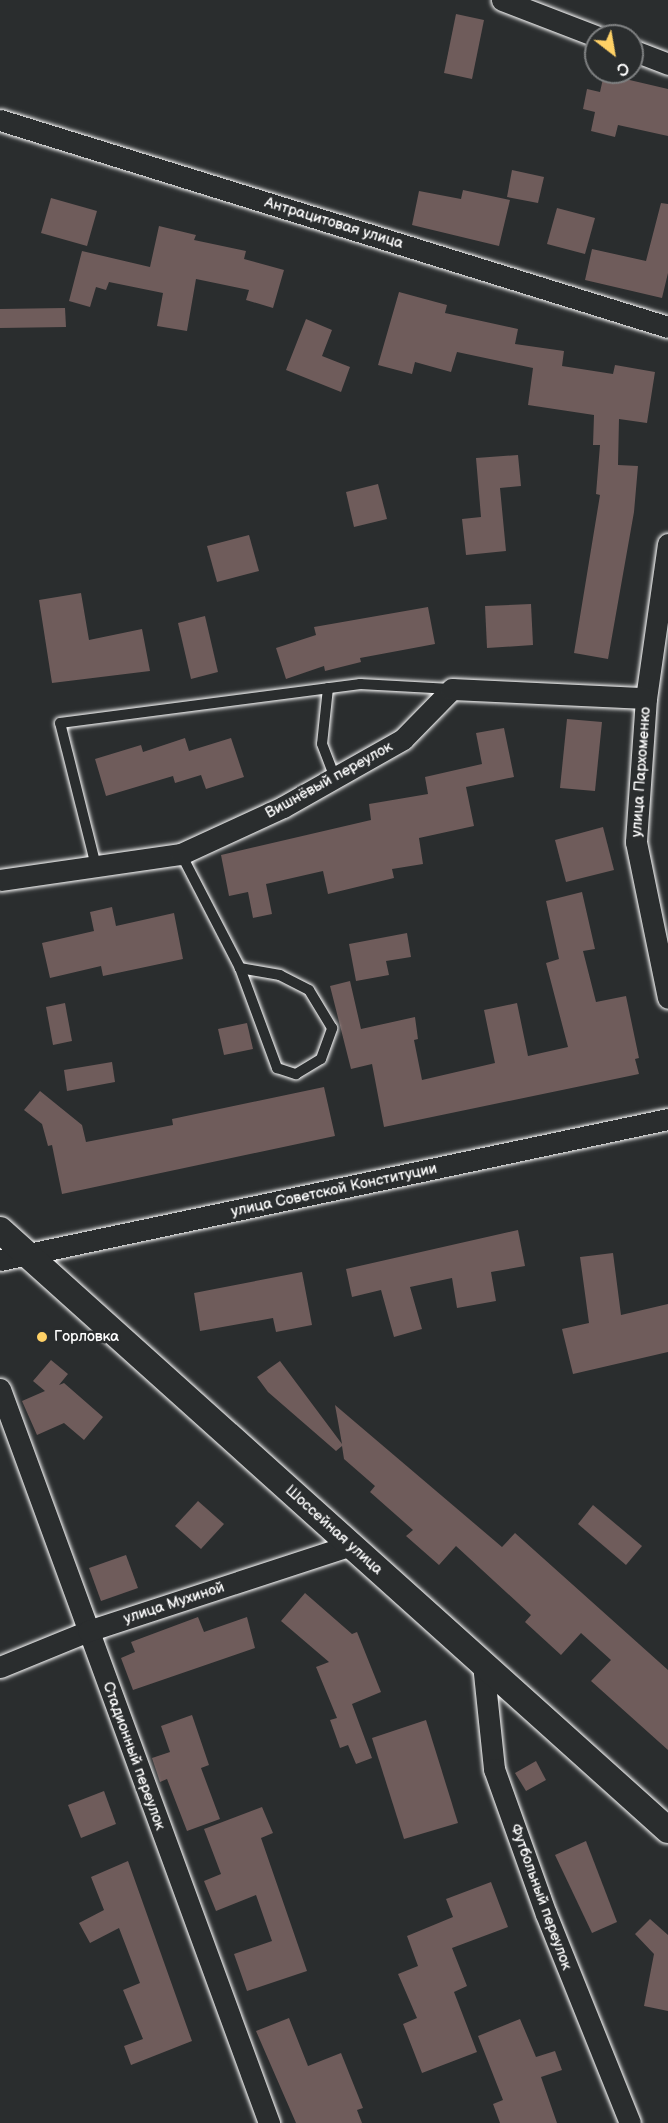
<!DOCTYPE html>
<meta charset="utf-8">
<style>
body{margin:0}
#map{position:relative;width:668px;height:2123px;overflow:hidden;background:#2a2d2e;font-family:"Balsamiq Sans",sans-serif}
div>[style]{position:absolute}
.building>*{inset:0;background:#6f5c5b}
.roads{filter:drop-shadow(0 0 2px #fff) drop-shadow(0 0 2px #fff)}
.service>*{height:10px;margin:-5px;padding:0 5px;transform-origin:5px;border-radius:5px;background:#2a2d2e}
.minor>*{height:21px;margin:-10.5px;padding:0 10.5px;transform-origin:10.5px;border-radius:10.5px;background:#2a2d2e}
.tertiary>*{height:26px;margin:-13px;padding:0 13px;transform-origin:13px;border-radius:13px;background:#2a2d2e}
.dots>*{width:16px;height:16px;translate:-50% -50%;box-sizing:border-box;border:3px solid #2a2d2e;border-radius:50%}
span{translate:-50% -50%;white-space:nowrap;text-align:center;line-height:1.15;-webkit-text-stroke:5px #2a2d2e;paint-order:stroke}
.street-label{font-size:15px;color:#fff}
.poi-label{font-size:15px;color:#fff}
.left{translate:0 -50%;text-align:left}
.north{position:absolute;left:584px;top:24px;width:60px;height:60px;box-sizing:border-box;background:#2a2d2e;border:2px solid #7f8182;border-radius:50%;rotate:149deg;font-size:16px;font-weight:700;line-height:24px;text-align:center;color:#fff}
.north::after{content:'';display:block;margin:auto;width:21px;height:27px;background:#ffd166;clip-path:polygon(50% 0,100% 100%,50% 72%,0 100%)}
</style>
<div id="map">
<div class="building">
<div style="clip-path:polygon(456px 14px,484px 20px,472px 79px,444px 73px)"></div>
<div style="clip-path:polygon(604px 74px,668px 89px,668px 136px,618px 125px,615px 137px,591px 131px,595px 112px,583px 109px,587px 89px,600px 92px)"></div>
<div style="clip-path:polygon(512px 170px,544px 177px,538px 203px,507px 197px)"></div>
<div style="clip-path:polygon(463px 190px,510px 200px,499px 246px,412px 225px,419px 191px,461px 199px)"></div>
<div style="clip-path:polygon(51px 198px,97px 211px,87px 246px,41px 233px)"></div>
<div style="clip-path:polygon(661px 203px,668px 204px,668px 273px,662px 298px,585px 280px,592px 249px,646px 261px)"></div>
<div style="clip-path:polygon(557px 208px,595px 218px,585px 254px,547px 244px)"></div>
<div style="clip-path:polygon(159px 226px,196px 235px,194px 240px,246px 251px,244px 259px,284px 270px,273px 308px,246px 300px,249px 290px,196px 279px,187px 331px,157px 326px,163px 293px,109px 282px,106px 290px,96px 287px,90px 307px,69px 301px,82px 251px,150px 267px)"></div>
<div style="clip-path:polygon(399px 292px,447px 305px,445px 313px,518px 329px,515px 344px,564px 351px,562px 366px,613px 374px,615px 365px,655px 372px,647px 423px,619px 419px,618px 465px,638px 466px,634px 512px,608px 659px,574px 653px,600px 495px,596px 494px,600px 445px,593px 445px,594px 415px,528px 405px,533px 368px,457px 352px,451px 372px,415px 362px,412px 374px,378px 365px)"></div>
<div style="clip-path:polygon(65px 308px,66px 327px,0 328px,0 309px)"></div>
<div style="clip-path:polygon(306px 319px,332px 330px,322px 356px,350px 367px,341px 392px,286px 370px)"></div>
<div style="clip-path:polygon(518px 455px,521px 486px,500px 488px,506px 551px,466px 555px,462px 519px,481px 517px,476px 458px)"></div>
<div style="clip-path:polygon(378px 484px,387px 519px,354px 527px,346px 492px)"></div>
<div style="clip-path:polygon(249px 535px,259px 571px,217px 582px,207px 546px)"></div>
<div style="clip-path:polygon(81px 593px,89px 640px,142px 629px,150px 671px,52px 683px,39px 600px)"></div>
<div style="clip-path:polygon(531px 604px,533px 645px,487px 648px,485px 606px)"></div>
<div style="clip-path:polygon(428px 607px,435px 644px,360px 658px,361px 662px,325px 671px,324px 666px,286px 679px,276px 648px,316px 635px,314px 627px)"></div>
<div style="clip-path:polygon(205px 616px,218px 672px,191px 679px,178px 623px)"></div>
<div style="clip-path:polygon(567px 719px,602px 722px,595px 791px,560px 788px)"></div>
<div style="clip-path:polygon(504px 728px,514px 777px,466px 787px,474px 826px,419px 838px,423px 864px,392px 869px,394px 878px,328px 894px,323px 871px,266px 884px,272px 914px,253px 918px,248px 892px,229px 896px,221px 855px,371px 820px,369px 804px,428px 794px,425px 777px,482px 764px,476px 733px)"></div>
<div style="clip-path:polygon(185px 738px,189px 751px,231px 738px,244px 777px,206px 789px,201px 775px,175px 783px,173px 776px,106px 796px,95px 759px,141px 745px,143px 752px)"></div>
<div style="clip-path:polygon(603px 827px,614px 870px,566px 882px,555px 840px)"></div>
<div style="clip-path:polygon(582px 892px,595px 949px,583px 951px,596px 1002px,626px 996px,639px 1058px,635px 1059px,639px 1074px,384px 1127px,372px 1064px,351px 1069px,330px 986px,350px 981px,361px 1029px,415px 1017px,418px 1039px,414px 1040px,422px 1080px,495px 1063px,484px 1010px,517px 1003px,528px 1056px,568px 1047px,546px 963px,559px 959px,546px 901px)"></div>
<div style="clip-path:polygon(112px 907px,116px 926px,174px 913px,183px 959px,103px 976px,101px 966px,50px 978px,42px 943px,94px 931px,90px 912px)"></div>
<div style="clip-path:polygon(407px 933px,411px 957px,386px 961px,389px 975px,356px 981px,349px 944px)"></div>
<div style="clip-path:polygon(65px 1003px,72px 1041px,53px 1045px,46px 1007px)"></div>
<div style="clip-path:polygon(247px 1023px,253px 1049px,224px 1055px,218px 1029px)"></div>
<div style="clip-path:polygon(112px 1062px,115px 1082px,67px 1091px,64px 1070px)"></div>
<div style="clip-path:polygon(324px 1087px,335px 1136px,62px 1194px,52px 1145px,48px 1146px,42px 1124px,24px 1110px,40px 1091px,82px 1125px,86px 1142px,173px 1125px,172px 1119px)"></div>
<div style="clip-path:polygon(518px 1230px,525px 1266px,491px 1272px,496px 1301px,457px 1308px,452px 1278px,410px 1287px,422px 1329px,394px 1337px,381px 1290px,352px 1297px,346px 1269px)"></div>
<div style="clip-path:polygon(613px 1253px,621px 1315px,668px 1304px,668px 1352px,573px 1374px,562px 1329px,589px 1323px,580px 1257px)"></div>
<div style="clip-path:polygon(302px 1272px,312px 1325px,276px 1332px,273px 1318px,200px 1331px,194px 1293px)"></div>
<div style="clip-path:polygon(51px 1360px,68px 1374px,59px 1385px,64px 1383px,103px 1417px,84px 1440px,64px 1423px,37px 1435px,22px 1401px,45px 1391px,33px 1381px)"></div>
<div style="clip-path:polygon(280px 1361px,342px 1444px,335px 1405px,502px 1547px,515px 1533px,668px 1670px,668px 1750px,591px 1681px,611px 1660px,581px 1633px,561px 1655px,525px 1622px,531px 1615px,456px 1546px,439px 1565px,406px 1536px,413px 1530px,370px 1492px,375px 1486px,344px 1459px,342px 1446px,336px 1451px,268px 1392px,257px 1377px)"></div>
<div style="clip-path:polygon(198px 1501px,224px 1524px,201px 1549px,175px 1526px)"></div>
<div style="clip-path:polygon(593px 1505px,642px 1546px,626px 1565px,578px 1524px)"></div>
<div style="clip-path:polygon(126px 1555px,138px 1588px,101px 1601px,89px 1568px)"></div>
<div style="clip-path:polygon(305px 1593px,352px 1634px,357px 1632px,381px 1692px,352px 1704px,372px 1758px,356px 1764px,348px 1745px,340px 1748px,330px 1720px,337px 1718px,316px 1667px,329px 1662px,281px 1621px)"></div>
<div style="clip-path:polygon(198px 1617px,204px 1632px,247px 1617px,255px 1648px,133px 1690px,121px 1658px,135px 1652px,131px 1642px)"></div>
<div style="clip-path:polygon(192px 1715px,209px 1765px,201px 1768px,220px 1819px,187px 1831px,167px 1779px,160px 1782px,152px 1758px,170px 1752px,161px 1726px)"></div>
<div style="clip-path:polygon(426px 1720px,458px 1823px,404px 1839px,372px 1738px)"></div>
<div style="clip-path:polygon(536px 1761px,546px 1780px,526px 1791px,515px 1773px)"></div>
<div style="clip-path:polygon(104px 1791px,116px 1824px,81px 1838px,68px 1805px)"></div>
<div style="clip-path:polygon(262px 1807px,273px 1833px,261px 1838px,307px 1971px,247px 1991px,234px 1954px,272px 1941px,256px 1895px,216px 1911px,204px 1881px,221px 1874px,204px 1829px)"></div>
<div style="clip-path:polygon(586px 1841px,617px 1922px,592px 1933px,555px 1855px)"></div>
<div style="clip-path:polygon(128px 1861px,192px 2041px,131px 2065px,124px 2046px,143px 2039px,123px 1990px,140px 1983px,119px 1928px,90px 1943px,79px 1923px,104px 1910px,91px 1877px)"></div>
<div style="clip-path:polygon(491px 1882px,508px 1927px,452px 1948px,467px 1986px,454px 1992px,477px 2052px,422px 2073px,403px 2024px,417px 2018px,398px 1974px,418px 1966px,407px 1936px,453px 1917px,446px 1899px)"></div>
<div style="clip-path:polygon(650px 1919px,668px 1935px,668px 2011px,644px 2006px,654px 1954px,635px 1934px)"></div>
<div style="clip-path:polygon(289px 2018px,308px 2066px,341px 2053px,363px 2108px,357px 2110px,362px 2123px,296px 2123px,256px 2031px)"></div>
<div style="clip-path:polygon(520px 2019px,536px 2057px,555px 2051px,562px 2070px,541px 2077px,557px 2123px,500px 2123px,493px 2104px,503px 2100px,478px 2036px)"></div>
</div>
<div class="roads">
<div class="service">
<div style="left:328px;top:688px;width:56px;rotate:96.1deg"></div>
<div style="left:322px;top:744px;width:36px;rotate:69deg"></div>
<div style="left:181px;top:854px;width:128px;rotate:62.6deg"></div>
<div style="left:240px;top:968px;width:107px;rotate:69.7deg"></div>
<div style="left:277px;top:1068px;width:20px;rotate:18deg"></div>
<div style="left:296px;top:1074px;width:29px;rotate:-31deg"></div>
<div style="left:321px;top:1059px;width:33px;rotate:-70deg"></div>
<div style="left:332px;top:1028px;width:44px;rotate:-121.2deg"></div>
<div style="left:309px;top:990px;width:33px;rotate:-153deg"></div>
<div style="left:280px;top:975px;width:41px;rotate:-170.1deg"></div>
<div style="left:96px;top:866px;width:147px;rotate:-104.1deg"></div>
<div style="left:60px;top:723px;width:303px;rotate:-7.4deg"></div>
<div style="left:360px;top:684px;width:91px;rotate:3.1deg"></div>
</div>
<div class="minor">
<div style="left:502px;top:0;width:101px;rotate:21deg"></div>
<div style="left:632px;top:50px;width:39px;rotate:21deg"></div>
<div style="left:0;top:120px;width:699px;rotate:17.22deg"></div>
<div style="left:668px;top:544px;width:156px;rotate:98.1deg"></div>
<div style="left:646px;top:698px;width:144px;rotate:94deg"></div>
<div style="left:636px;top:842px;width:159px;rotate:78.4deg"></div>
<div style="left:0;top:880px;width:183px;rotate:-8.2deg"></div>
<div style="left:181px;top:854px;width:112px;rotate:-24.7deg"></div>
<div style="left:283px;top:807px;width:138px;rotate:-29.5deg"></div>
<div style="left:403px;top:739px;width:70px;rotate:-45.6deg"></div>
<div style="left:452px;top:689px;width:194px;rotate:2.7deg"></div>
<div style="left:0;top:1260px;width:683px;rotate:-11.92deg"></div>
<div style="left:0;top:1389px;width:782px;rotate:69.87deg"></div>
<div style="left:483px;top:1664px;width:106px;rotate:84deg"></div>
<div style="left:494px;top:1769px;width:154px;rotate:70.3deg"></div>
<div style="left:546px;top:1914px;width:225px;rotate:68.1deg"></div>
<div style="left:0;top:1667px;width:95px;rotate:-22.2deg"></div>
<div style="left:88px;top:1631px;width:277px;rotate:-18.1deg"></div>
</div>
<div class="tertiary">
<div style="left:0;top:1230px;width:898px;rotate:41.93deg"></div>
</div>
</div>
<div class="dots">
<div style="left:42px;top:1337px;background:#ffd166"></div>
</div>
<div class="street-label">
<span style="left:334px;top:223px;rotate:17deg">Антрацитовая улица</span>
<span style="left:641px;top:772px;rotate:-86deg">улица Пархоменко</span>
<span style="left:329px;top:780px;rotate:-29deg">Вишнёвый переулок</span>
<span style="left:334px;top:1190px;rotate:-12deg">улица Советской Конституции</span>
<span style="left:334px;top:1530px;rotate:42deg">Шоссейная улица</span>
<span style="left:174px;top:1603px;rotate:-18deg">улица Мухиной</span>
<span style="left:134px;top:1756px;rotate:70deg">Стадионный переулок</span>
<span style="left:541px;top:1897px;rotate:70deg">Футбольный переулок</span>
</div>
<div class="poi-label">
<span class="left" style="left:54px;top:1337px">Горловка</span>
</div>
<div class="north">С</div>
</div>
